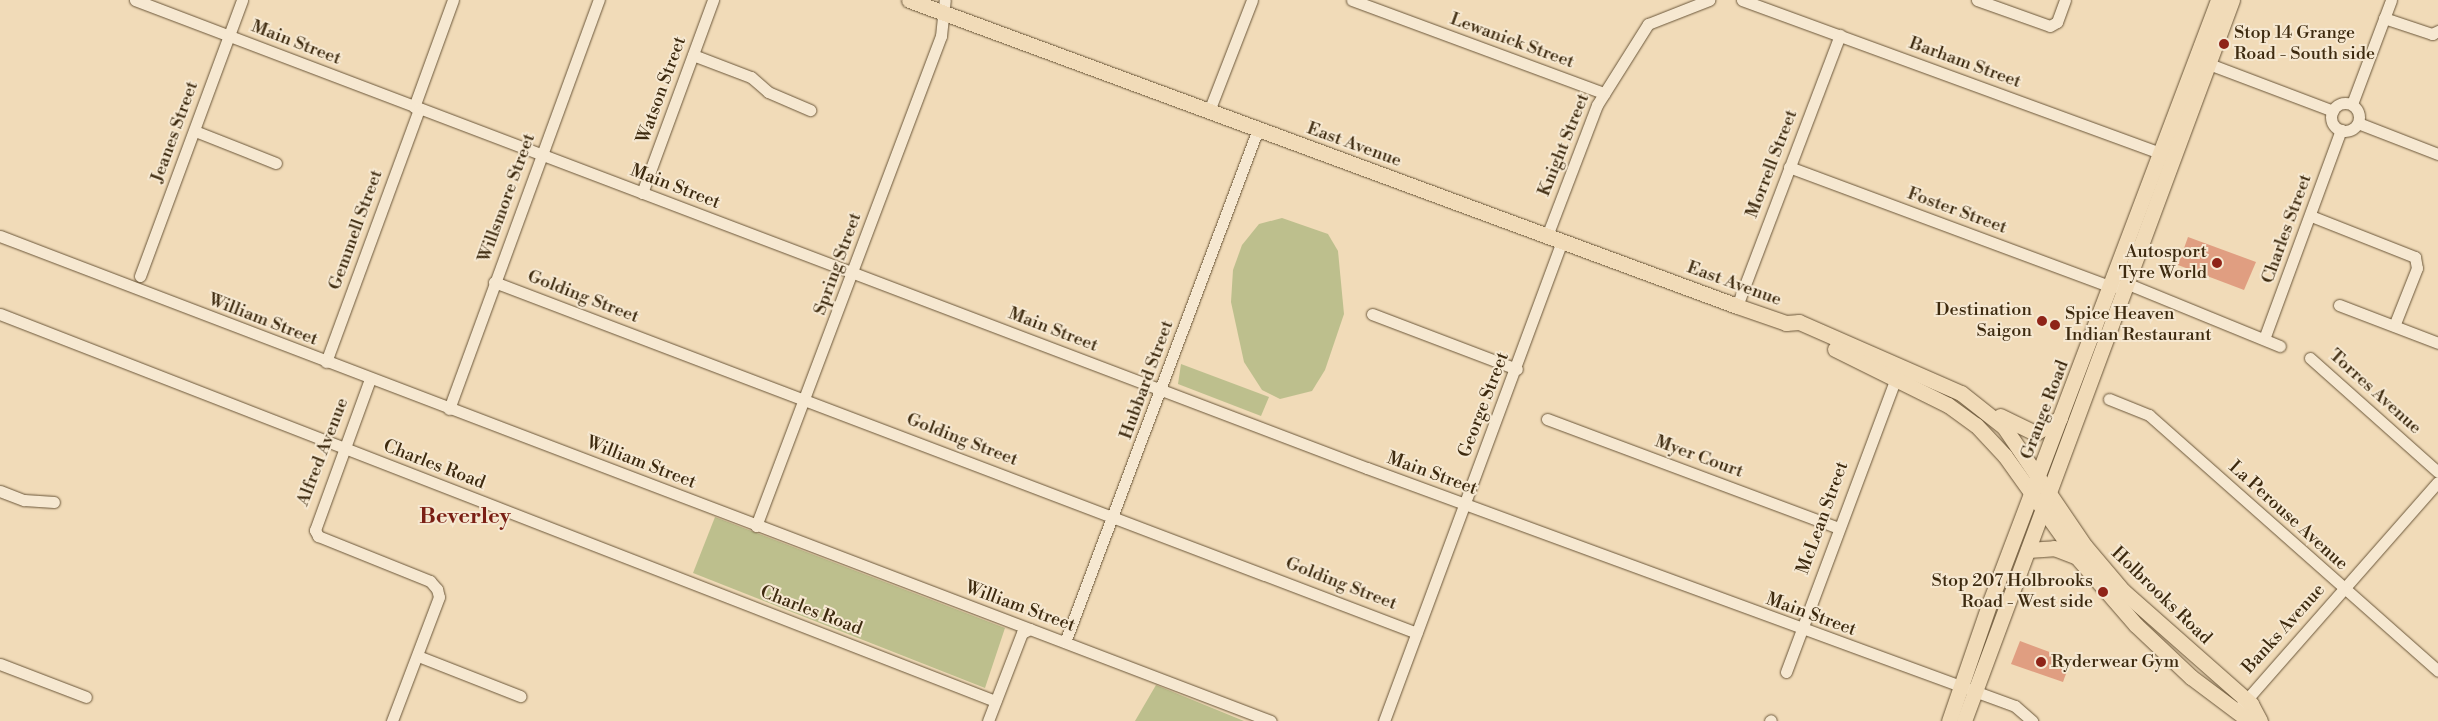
<!DOCTYPE html>
<style>
body{margin:0}
#map{position:relative;width:2438px;height:721px;overflow:hidden;background:#f1dbb8;font-family:"Libre Bodoni",serif}
div>[style]{position:absolute}
.green>*{inset:0;background:#bdbf8d}
.building>*{inset:0;background:#e09e81}
.roads{filter:drop-shadow(0 0 1px #6a5639) drop-shadow(0 0 1px #6a5639)}
.minor>*{height:11px;margin:-5.5px;padding:0 5.5px;transform-origin:5.5px;border-radius:5.5px;background:#f6e8d1}
.minor>.ring{margin:-5.5px;padding:0;box-sizing:content-box;background:none;border:11px solid #f6e8d1;border-radius:50%}
.major>*{height:15px;margin:-7.5px;padding:0 7.5px;transform-origin:7.5px;border-radius:7.5px;background:#f1dbb8}
.dots>*{width:14px;height:14px;translate:-50% -50%;box-sizing:border-box;border:2px solid #f6e8d1;border-radius:50%}
span{translate:-50% -50%;white-space:nowrap;text-align:center;line-height:1.15;-webkit-text-stroke:4px #f6e8d1;paint-order:stroke}
.poi-label{font-size:18px;color:#3d2a0f}
.left{translate:0 -50%;text-align:left}
.right{translate:-100% -50%;text-align:right}
.street-label{font-size:18px;color:#3d2a0f}
.district-label{font-size:22px;color:#7a1f14;font-weight:700}
</style>
<div id="map">
<div class="green">
<div style="clip-path:polygon(1282px 218px,1328px 234px,1338px 251px,1344px 314px,1325px 370px,1312px 391px,1280px 399px,1262px 390px,1244px 362px,1231px 302px,1233px 270px,1242px 245px,1259px 224px)"></div>
<div style="clip-path:polygon(1181px 364px,1269px 397px,1261px 416px,1178px 384px)"></div>
<div style="clip-path:polygon(715px 517px,1005px 628px,985px 688px,693px 573px)"></div>
<div style="clip-path:polygon(1156px 685px,1244px 721px,1135px 721px)"></div>
</div>
<div class="building">
<div style="clip-path:polygon(2188px 237px,2256px 262px,2244px 290px,2178px 265px)"></div>
<div style="clip-path:polygon(2020px 641px,2071px 660px,2063px 682px,2011px 664px)"></div>
</div>
<div class="roads">
<div class="minor">
<div style="left:135px;top:0;width:1318px;rotate:20.8deg"></div>
<div style="left:1367px;top:468px;width:690px;rotate:20.17deg"></div>
<div style="left:2015px;top:706px;width:23px;rotate:41deg"></div>
<div style="left:1352px;top:0;width:269px;rotate:20.3deg"></div>
<div style="left:1742px;top:0;width:451px;rotate:20.1deg"></div>
<div style="left:1977px;top:0;width:77px;rotate:19.6deg"></div>
<div style="left:2050px;top:26px;width:8px;rotate:-30deg"></div>
<div style="left:2057px;top:22px;width:23px;rotate:-70deg"></div>
<div style="left:2384px;top:18px;width:51px;rotate:18.4deg"></div>
<div style="left:2432px;top:34px;width:7px;rotate:-27deg"></div>
<div style="left:693px;top:55px;width:62px;rotate:20.8deg"></div>
<div style="left:751px;top:77px;width:23px;rotate:41deg"></div>
<div style="left:768px;top:92px;width:46px;rotate:23.2deg"></div>
<div style="left:2201px;top:61px;width:141px;rotate:20.7deg"></div>
<div class="ring" style="left:2331px;top:103px;width:17px;height:17px"></div>
<div style="left:2352px;top:104px;width:111px;rotate:-69.4deg"></div>
<div style="left:414px;top:107px;width:114px;rotate:-70deg"></div>
<div style="left:1209px;top:111px;width:119px;rotate:-68.8deg"></div>
<div style="left:2358px;top:123px;width:86px;rotate:21.2deg"></div>
<div style="left:195px;top:131px;width:87px;rotate:21.6deg"></div>
<div style="left:1789px;top:167px;width:345px;rotate:20.4deg"></div>
<div style="left:2112px;top:287px;width:16px;rotate:-11deg"></div>
<div style="left:2128px;top:284px;width:164px;rotate:22.2deg"></div>
<div style="left:642px;top:193px;width:206px;rotate:-69.8deg"></div>
<div style="left:2311px;top:216px;width:112px;rotate:21.5deg"></div>
<div style="left:2415px;top:257px;width:11px;rotate:80deg"></div>
<div style="left:2417px;top:268px;width:62px;rotate:111.6deg"></div>
<div style="left:0;top:236px;width:1360px;rotate:20.89deg"></div>
<div style="left:1547px;top:236px;width:140px;rotate:-69.1deg"></div>
<div style="left:1597px;top:105px;width:96px;rotate:-57.8deg"></div>
<div style="left:1648px;top:24px;width:66px;rotate:-21.5deg"></div>
<div style="left:140px;top:276px;width:294px;rotate:-69.7deg"></div>
<div style="left:494px;top:282px;width:987px;rotate:20.82deg"></div>
<div style="left:2339px;top:305px;width:106px;rotate:21deg"></div>
<div style="left:1737px;top:306px;width:290px;rotate:-69.2deg"></div>
<div style="left:0;top:314px;width:1068px;rotate:21.25deg"></div>
<div style="left:1372px;top:314px;width:155px;rotate:20.8deg"></div>
<div style="left:2264px;top:339px;width:223px;rotate:-69.8deg"></div>
<div style="left:2310px;top:358px;width:171px;rotate:41.7deg"></div>
<div style="left:326px;top:362px;width:270px;rotate:-69.8deg"></div>
<div style="left:370px;top:379px;width:161px;rotate:110deg"></div>
<div style="left:315px;top:530px;width:7px;rotate:63deg"></div>
<div style="left:318px;top:536px;width:121px;rotate:21.9deg"></div>
<div style="left:430px;top:581px;width:11px;rotate:49deg"></div>
<div style="left:437px;top:589px;width:8px;rotate:76deg"></div>
<div style="left:439px;top:597px;width:133px;rotate:110.8deg"></div>
<div style="left:2109px;top:399px;width:43px;rotate:21.8deg"></div>
<div style="left:2149px;top:415px;width:386px;rotate:41.5deg"></div>
<div style="left:449px;top:409px;width:436px;rotate:-69.9deg"></div>
<div style="left:1547px;top:419px;width:311px;rotate:20.5deg"></div>
<div style="left:0;top:491px;width:26px;rotate:21deg"></div>
<div style="left:24px;top:500px;width:30px;rotate:4deg"></div>
<div style="left:756px;top:526px;width:524px;rotate:-69.32deg"></div>
<div style="left:941px;top:36px;width:36px;rotate:-84deg"></div>
<div style="left:1065px;top:642px;width:548px;rotate:-69.38deg"></div>
<div style="left:418px;top:656px;width:110px;rotate:21.4deg"></div>
<div style="left:0;top:664px;width:92px;rotate:21deg"></div>
<div style="left:1786px;top:672px;width:314px;rotate:-69.5deg"></div>
<div style="left:2241px;top:706px;width:298px;rotate:-48.7deg"></div>
<div style="left:988px;top:721px;width:94px;rotate:-68.9deg"></div>
<div style="left:1022px;top:633px;width:9px;rotate:-27deg"></div>
<div style="left:1384px;top:721px;width:512px;rotate:-69.65deg"></div>
<div style="left:1770px;top:721px;width:1px;rotate:-45deg"></div>
</div>
<div class="major">
<div style="left:909px;top:0;width:883px;rotate:20.28deg"></div>
<div style="left:1737px;top:306px;width:52px;rotate:19.1deg"></div>
<div style="left:1786px;top:323px;width:13px;rotate:-4deg"></div>
<div style="left:1799px;top:322px;width:177px;rotate:23.7deg"></div>
<div style="left:1961px;top:393px;width:55px;rotate:38.3deg"></div>
<div style="left:2004px;top:427px;width:144px;rotate:55.8deg"></div>
<div style="left:2085px;top:546px;width:59px;rotate:49.8deg"></div>
<div style="left:2123px;top:591px;width:171px;rotate:41.4deg"></div>
<div style="left:2251px;top:704px;width:19px;rotate:62deg"></div>
<div style="left:1835px;top:349px;width:126px;rotate:26.4deg"></div>
<div style="left:1948px;top:405px;width:34px;rotate:36deg"></div>
<div style="left:1976px;top:425px;width:42px;rotate:46.9deg"></div>
<div style="left:2005px;top:456px;width:124px;rotate:54.5deg"></div>
<div style="left:2077px;top:557px;width:90px;rotate:49.1deg"></div>
<div style="left:2136px;top:625px;width:76px;rotate:43.4deg"></div>
<div style="left:2191px;top:677px;width:65px;rotate:36.9deg"></div>
<div style="left:2243px;top:716px;width:15px;rotate:11deg"></div>
<div style="left:2000px;top:416px;width:39px;rotate:26deg"></div>
<div style="left:2035px;top:433px;width:29px;rotate:-31deg"></div>
<div style="left:2028px;top:550px;width:26px;rotate:-4deg"></div>
<div style="left:2054px;top:548px;width:25px;rotate:21deg"></div>
<div style="left:1949px;top:721px;width:126px;rotate:-71deg"></div>
<div style="left:1990px;top:602px;width:644px;rotate:-69.26deg"></div>
<div style="left:1964px;top:721px;width:769px;rotate:-69.61deg"></div>
</div>
</div>
<div class="dots">
<div style="left:2224px;top:44px;background:#8f2418"></div>
<div style="left:2217px;top:263px;background:#8f2418"></div>
<div style="left:2042px;top:321px;background:#8f2418"></div>
<div style="left:2055px;top:325px;background:#8f2418"></div>
<div style="left:2103px;top:592px;background:#8f2418"></div>
<div style="left:2041px;top:662px;background:#8f2418"></div>
</div>
<div class="poi-label">
<span class="left" style="left:2234px;top:44px">Stop 14 Grange<br>Road - South side</span>
<span class="right" style="left:2207px;top:263px">Autosport<br>Tyre World</span>
<span class="right" style="left:2032px;top:321px">Destination<br>Saigon</span>
<span class="left" style="left:2065px;top:325px">Spice Heaven<br>Indian Restaurant</span>
<span class="right" style="left:2093px;top:592px">Stop 207 Holbrooks<br>Road - West side</span>
<span class="left" style="left:2051px;top:662px">Ryderwear Gym</span>
</div>
<div class="street-label">
<span style="left:1512px;top:41px;rotate:20deg">Lewanick Street</span>
<span style="left:296px;top:43px;rotate:21deg">Main Street</span>
<span style="left:1965px;top:63px;rotate:20deg">Barham Street</span>
<span style="left:662px;top:90px;rotate:-70deg">Watson Street</span>
<span style="left:175px;top:132px;rotate:-70deg">Jeanes Street</span>
<span style="left:1354px;top:145px;rotate:20deg">East Avenue</span>
<span style="left:1564px;top:145px;rotate:-68deg">Knight Street</span>
<span style="left:1772px;top:164px;rotate:-69deg">Morrell Street</span>
<span style="left:675px;top:187px;rotate:21deg">Main Street</span>
<span style="left:507px;top:198px;rotate:-70deg">Willsmore Street</span>
<span style="left:1957px;top:211px;rotate:20deg">Foster Street</span>
<span style="left:2287px;top:229px;rotate:-70deg">Charles Street</span>
<span style="left:356px;top:230px;rotate:-70deg">Gemmell Street</span>
<span style="left:838px;top:264px;rotate:-70deg">Spring Street</span>
<span style="left:1734px;top:284px;rotate:20deg">East Avenue</span>
<span style="left:583px;top:297px;rotate:21deg">Golding Street</span>
<span style="left:263px;top:320px;rotate:21deg">William Street</span>
<span style="left:1053px;top:330px;rotate:21deg">Main Street</span>
<span style="left:1147px;top:380px;rotate:-70deg">Hubbard Street</span>
<span style="left:2375px;top:392px;rotate:42deg">Torres Avenue</span>
<span style="left:1484px;top:405px;rotate:-69deg">George Street</span>
<span style="left:2045px;top:410px;rotate:-69deg">Grange Road</span>
<span style="left:962px;top:440px;rotate:21deg">Golding Street</span>
<span style="left:323px;top:452px;rotate:-69deg">Alfred Avenue</span>
<span style="left:1699px;top:457px;rotate:20deg">Myer Court</span>
<span style="left:641px;top:463px;rotate:21deg">William Street</span>
<span style="left:434px;top:465px;rotate:21deg">Charles Road</span>
<span style="left:1432px;top:474px;rotate:20deg">Main Street</span>
<span style="left:2288px;top:516px;rotate:42deg">La Perouse Avenue</span>
<span style="left:1823px;top:518px;rotate:-70deg">McLean Street</span>
<span style="left:1341px;top:584px;rotate:21deg">Golding Street</span>
<span style="left:2161px;top:596px;rotate:44deg">Holbrooks Road</span>
<span style="left:1020px;top:607px;rotate:20deg">William Street</span>
<span style="left:811px;top:611px;rotate:21deg">Charles Road</span>
<span style="left:1811px;top:615px;rotate:20deg">Main Street</span>
<span style="left:2284px;top:629px;rotate:-48deg">Banks Avenue</span>
</div>
<div class="district-label">
<span style="left:465px;top:517px">Beverley</span>
</div>
</div>
